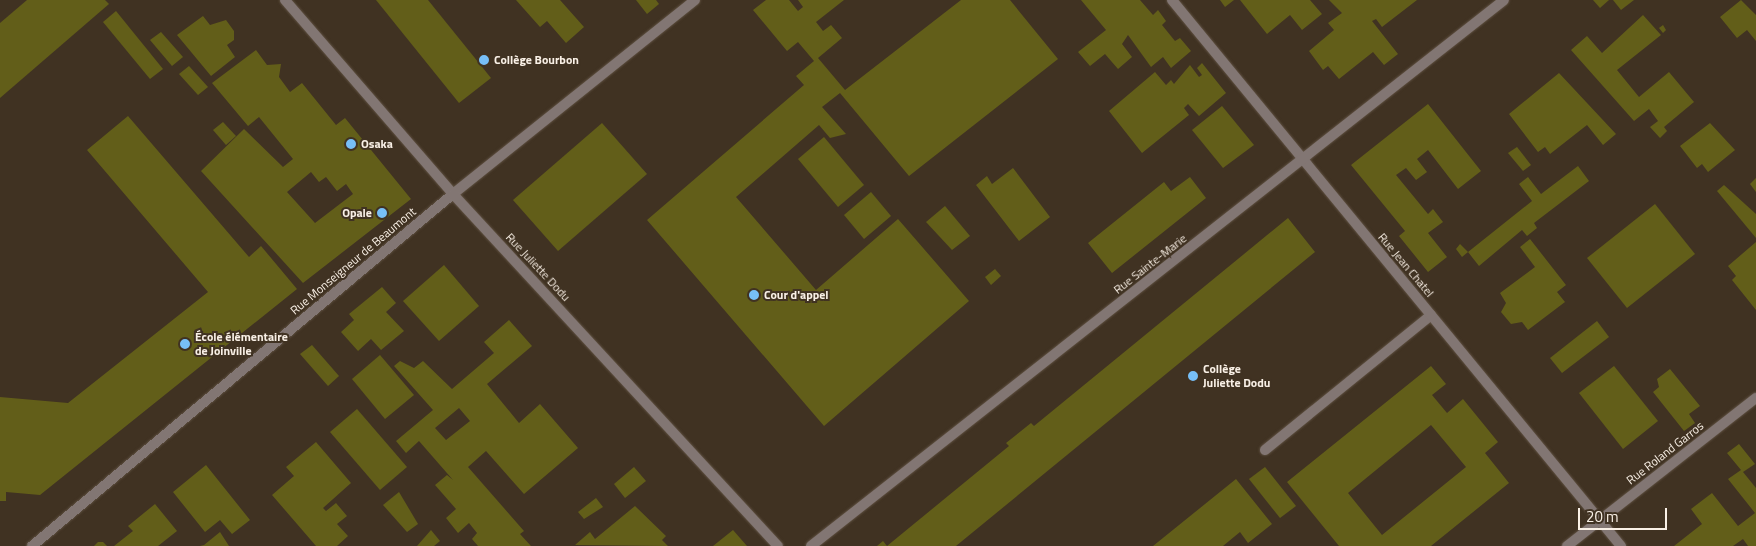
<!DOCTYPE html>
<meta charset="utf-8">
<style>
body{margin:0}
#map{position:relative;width:1756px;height:546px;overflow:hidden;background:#403222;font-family:"Titillium Web",sans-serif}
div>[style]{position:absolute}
.building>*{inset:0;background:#625e19}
.roads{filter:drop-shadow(0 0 1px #5e5041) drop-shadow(0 0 1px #5e5041)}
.service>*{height:10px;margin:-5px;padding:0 5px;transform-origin:5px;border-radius:5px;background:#827673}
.minor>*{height:10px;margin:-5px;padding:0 5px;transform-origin:5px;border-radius:5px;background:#827673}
.tertiary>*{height:10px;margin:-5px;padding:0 5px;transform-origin:5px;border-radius:5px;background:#827673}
.dots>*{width:14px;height:14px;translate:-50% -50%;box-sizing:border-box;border:2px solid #403222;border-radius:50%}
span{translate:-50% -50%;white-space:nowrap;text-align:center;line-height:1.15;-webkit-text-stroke:4px #403222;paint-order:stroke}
.poi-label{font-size:12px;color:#f9f0e6;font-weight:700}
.left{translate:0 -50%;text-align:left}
.right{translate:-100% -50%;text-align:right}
.street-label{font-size:12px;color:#f9f0e6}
.scale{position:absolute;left:1578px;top:508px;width:89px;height:22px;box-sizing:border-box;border:2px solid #f9f0e6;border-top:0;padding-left:6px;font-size:15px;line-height:18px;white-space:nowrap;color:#f9f0e6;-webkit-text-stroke:4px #403222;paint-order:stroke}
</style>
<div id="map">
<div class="building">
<div style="clip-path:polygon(27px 0,105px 0,109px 4px,0 98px,0 23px)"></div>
<div style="clip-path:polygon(376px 0,428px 0,491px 78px,459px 103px)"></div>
<div style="clip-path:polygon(516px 0,560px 0,584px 27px,566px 43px,547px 21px,540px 27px)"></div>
<div style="clip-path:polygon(636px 0,656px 0,659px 4px,647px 14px)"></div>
<div style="clip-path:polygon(766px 0,789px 0,798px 11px,803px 7px,798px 0,844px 0,816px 22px,823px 31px,831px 25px,842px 38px,818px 58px,845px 90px,961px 0,1010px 0,1058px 59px,909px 176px,840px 93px,822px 107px,846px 134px,830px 138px,819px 125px,736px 197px,816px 290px,898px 219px,969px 301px,824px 426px,647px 220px,804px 85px,796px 76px,814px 61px,798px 42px,787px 51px,753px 10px)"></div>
<div style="clip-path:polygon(1081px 0,1140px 0,1153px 15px,1158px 10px,1166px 21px,1162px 25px,1175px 41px,1180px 38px,1191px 51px,1171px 68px,1163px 57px,1151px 67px,1128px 35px,1122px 44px,1132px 57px,1118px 69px,1105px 54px,1090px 66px,1078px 52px,1106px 30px)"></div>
<div style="clip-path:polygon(1220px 0,1234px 0,1225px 7px)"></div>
<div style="clip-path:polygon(1240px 0,1310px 0,1322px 14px,1302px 30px,1290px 15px,1267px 34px)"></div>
<div style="clip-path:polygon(1329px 0,1417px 0,1382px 27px,1376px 19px,1372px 21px,1398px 54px,1384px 65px,1373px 52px,1339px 79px,1328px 66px,1323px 70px,1309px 51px,1334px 30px,1328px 23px,1342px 13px)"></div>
<div style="clip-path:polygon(1593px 0,1609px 0,1600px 8px)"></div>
<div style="clip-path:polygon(1613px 0,1634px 0,1621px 10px)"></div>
<div style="clip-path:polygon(1741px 0,1756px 15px,1756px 41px,1747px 30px,1737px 38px,1720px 17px)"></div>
<div style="clip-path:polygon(116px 11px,163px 69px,150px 79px,103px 22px)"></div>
<div style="clip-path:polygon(1643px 15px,1661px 35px,1617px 70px,1639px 97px,1669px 72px,1694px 102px,1664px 127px,1667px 131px,1660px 138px,1650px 127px,1658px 121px,1649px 109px,1634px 121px,1571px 50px,1587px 36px,1602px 53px)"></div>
<div style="clip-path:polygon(203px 16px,210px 25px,226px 20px,234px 31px,234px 40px,227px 45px,235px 57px,211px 76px,177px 35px)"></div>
<div style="clip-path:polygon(1663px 25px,1666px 30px,1663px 33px,1659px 28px)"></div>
<div style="clip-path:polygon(161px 32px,183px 57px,172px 66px,150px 40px)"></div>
<div style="clip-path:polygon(evenodd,256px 50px,267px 65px,281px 64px,279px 77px,290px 92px,302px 83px,336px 125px,345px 118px,411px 199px,303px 283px,201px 171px,244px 129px,283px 167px,293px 159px,259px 117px,248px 126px,212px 83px,256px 50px,311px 172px,319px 182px,326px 177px,337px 191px,346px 184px,353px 194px,315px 223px,287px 192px,311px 172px)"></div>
<div style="clip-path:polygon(1202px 63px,1226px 93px,1199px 116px,1188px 104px,1184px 108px,1189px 115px,1142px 153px,1109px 111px,1155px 72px,1166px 85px,1171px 80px,1174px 84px,1190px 65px,1199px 77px,1202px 75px,1197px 68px)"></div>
<div style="clip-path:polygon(189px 66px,208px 87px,198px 95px,179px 74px)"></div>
<div style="clip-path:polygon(1559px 73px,1616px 134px,1603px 145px,1587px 125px,1550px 154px,1545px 147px,1538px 152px,1509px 114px)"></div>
<div style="clip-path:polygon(1428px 104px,1481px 171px,1458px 189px,1428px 150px,1417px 159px,1427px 172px,1416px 180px,1406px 168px,1396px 175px,1428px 214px,1433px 209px,1443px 222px,1428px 233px,1447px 257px,1428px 272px,1399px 236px,1405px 231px,1351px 165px)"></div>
<div style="clip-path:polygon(1222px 106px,1254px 145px,1223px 168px,1192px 130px)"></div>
<div style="clip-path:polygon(128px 116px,249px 257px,261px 246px,297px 289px,40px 495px,6px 492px,6px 501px,0 501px,0 397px,68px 403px,208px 292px,87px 150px)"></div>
<div style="clip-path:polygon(223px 122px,236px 136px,226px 145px,213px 130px)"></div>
<div style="clip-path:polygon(602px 123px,647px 174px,558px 251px,513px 200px)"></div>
<div style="clip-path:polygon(1710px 123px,1735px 150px,1708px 172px,1702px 164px,1697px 168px,1680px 146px)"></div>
<div style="clip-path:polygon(824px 137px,864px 185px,838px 207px,798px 159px)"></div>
<div style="clip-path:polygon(1517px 147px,1531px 165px,1523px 171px,1508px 153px)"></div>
<div style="clip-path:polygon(1578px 166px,1589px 181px,1534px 223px,1537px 228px,1527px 236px,1522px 230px,1479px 266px,1468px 252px,1462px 257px,1456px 249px,1460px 244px,1468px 252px,1532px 201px,1519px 184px,1528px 177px,1541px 194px)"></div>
<div style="clip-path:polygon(1013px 168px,1050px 217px,1019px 241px,976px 185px,987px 176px,992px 184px)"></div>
<div style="clip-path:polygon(1190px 177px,1206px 198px,1112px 273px,1088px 243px,1164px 182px,1171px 191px)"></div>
<div style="clip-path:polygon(1756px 178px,1756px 192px,1750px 184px)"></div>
<div style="clip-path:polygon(1724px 185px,1756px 214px,1756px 238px,1717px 191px)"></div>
<div style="clip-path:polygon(871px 192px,891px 216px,864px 239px,844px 215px)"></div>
<div style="clip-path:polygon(1655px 204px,1695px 254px,1627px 308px,1587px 258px)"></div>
<div style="clip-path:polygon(945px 206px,970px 236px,952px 250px,926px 222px)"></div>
<div style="clip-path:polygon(1288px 218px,1315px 252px,956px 546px,887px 546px,1009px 446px,1006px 443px,1031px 423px,1034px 426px)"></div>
<div style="clip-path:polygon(1530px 239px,1566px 285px,1557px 292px,1565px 302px,1528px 330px,1522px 322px,1511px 324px,1501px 312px,1506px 303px,1500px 293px,1535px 267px,1520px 247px)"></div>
<div style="clip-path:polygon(1756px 242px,1756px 310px,1732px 280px,1736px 276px,1728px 266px)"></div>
<div style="clip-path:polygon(444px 265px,479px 306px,439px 341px,403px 301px)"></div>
<div style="clip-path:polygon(995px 269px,1001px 276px,991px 285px,985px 277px)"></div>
<div style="clip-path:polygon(382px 287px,396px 303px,386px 312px,404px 331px,381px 350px,371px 339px,358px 351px,341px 332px,354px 320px,349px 314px)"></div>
<div style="clip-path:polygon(evenodd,509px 320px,532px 346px,487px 384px,519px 423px,540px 404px,578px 448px,524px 494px,486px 451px,468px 467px,524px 531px,520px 534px,531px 546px,478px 546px,472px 539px,477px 533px,469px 523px,458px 533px,446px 518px,456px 509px,435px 485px,447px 475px,453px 480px,419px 441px,406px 453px,396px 441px,433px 410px,394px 366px,400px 361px,414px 368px,423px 361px,452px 389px,494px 353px,484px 342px,509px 320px,459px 408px,470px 421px,446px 440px,435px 428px,459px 408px)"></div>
<div style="clip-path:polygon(1597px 321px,1609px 337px,1562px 373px,1550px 358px)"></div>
<div style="clip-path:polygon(312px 345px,339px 376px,328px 386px,300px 354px)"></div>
<div style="clip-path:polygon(380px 355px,414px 395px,385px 419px,352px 379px)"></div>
<div style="clip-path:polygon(evenodd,1431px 366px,1446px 384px,1432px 395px,1447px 413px,1463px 399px,1498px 442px,1485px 453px,1509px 483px,1431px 546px,1339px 546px,1287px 482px,1431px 366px,1431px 425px,1466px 467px,1382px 535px,1348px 493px,1431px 425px)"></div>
<div style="clip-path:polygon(1614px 366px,1658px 421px,1623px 449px,1579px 393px)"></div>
<div style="clip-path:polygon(1670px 369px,1700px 406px,1689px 414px,1695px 423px,1684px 431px,1653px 392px,1659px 387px,1657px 379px)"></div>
<div style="clip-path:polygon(357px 409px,407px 467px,380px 490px,330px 432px)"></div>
<div style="clip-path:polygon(316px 442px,351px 483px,323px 508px,326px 511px,336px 503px,347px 516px,337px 524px,348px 536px,337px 546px,316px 546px,272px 495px,294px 476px,286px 467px)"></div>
<div style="clip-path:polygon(1739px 444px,1755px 464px,1743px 472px,1756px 488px,1756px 546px,1748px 546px,1743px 539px,1733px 546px,1674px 546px,1702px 524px,1691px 509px,1712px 493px,1738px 526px,1755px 513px,1728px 479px,1741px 470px,1727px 453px)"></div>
<div style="clip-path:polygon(206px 465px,250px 520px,232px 534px,220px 520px,205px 532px,173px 492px)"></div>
<div style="clip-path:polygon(634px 467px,646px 481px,625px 498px,614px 484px)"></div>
<div style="clip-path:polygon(1265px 467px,1296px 506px,1280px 518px,1249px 479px)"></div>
<div style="clip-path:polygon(1236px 479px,1272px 524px,1248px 543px,1240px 532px,1223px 546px,1153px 546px)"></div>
<div style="clip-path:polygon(399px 492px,418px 524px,407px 532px,383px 505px)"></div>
<div style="clip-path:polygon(596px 498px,603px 507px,584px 519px,578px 512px)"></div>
<div style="clip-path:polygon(155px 504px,177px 531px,158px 546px,114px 546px,133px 531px,128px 526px)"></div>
<div style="clip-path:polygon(635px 506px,666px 536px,662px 540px,668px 546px,575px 545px,590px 532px,595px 539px)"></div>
<div style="clip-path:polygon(431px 530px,440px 541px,434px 546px,417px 546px)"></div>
<div style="clip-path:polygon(733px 530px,747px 546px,713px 546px)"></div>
<div style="clip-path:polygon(220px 532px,229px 546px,200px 546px,204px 545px)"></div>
<div style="clip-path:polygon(883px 541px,887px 546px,877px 546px)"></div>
<div style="clip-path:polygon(98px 542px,103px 542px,107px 546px,94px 546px)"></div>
</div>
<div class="roads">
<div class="service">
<div style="left:1265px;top:450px;width:214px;rotate:-39.1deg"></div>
</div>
<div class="minor">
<div style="left:1172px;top:0;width:707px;rotate:50.57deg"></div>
<div style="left:32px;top:546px;width:549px;rotate:-39.9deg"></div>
<div style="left:453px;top:194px;width:310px;rotate:-38.7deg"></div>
<div style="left:811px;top:546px;width:882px;rotate:-38.23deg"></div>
<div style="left:1567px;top:546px;width:240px;rotate:-38.1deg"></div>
</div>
<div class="tertiary">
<div style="left:285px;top:0;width:257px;rotate:49.1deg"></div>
<div style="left:453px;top:194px;width:479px;rotate:47.3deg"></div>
</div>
</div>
<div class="dots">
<div style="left:484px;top:60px;background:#77bff7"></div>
<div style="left:351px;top:144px;background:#77bff7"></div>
<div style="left:382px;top:213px;background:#77bff7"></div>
<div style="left:754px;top:295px;background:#77bff7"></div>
<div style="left:185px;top:344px;background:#77bff7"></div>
<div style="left:1193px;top:376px;background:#77bff7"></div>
</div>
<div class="poi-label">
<span class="left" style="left:494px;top:60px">Collège Bourbon</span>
<span class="left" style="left:361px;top:144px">Osaka</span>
<span class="right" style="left:372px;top:213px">Opale</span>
<span class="left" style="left:764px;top:295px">Cour d'appel</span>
<span class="left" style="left:195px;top:344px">École élémentaire<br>de Joinville</span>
<span class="left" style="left:1203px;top:376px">Collège<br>Juliette Dodu</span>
</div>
<div class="street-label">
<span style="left:353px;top:261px;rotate:-40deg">Rue Monseigneur de Beaumont</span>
<span style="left:1150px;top:264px;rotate:-38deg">Rue Sainte-Marie</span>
<span style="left:1406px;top:265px;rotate:50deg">Rue Jean Chatel</span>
<span style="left:538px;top:267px;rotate:47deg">Rue Juliette Dodu</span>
<span style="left:1665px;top:453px;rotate:-38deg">Rue Roland Garros</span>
</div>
<div class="scale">20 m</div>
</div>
